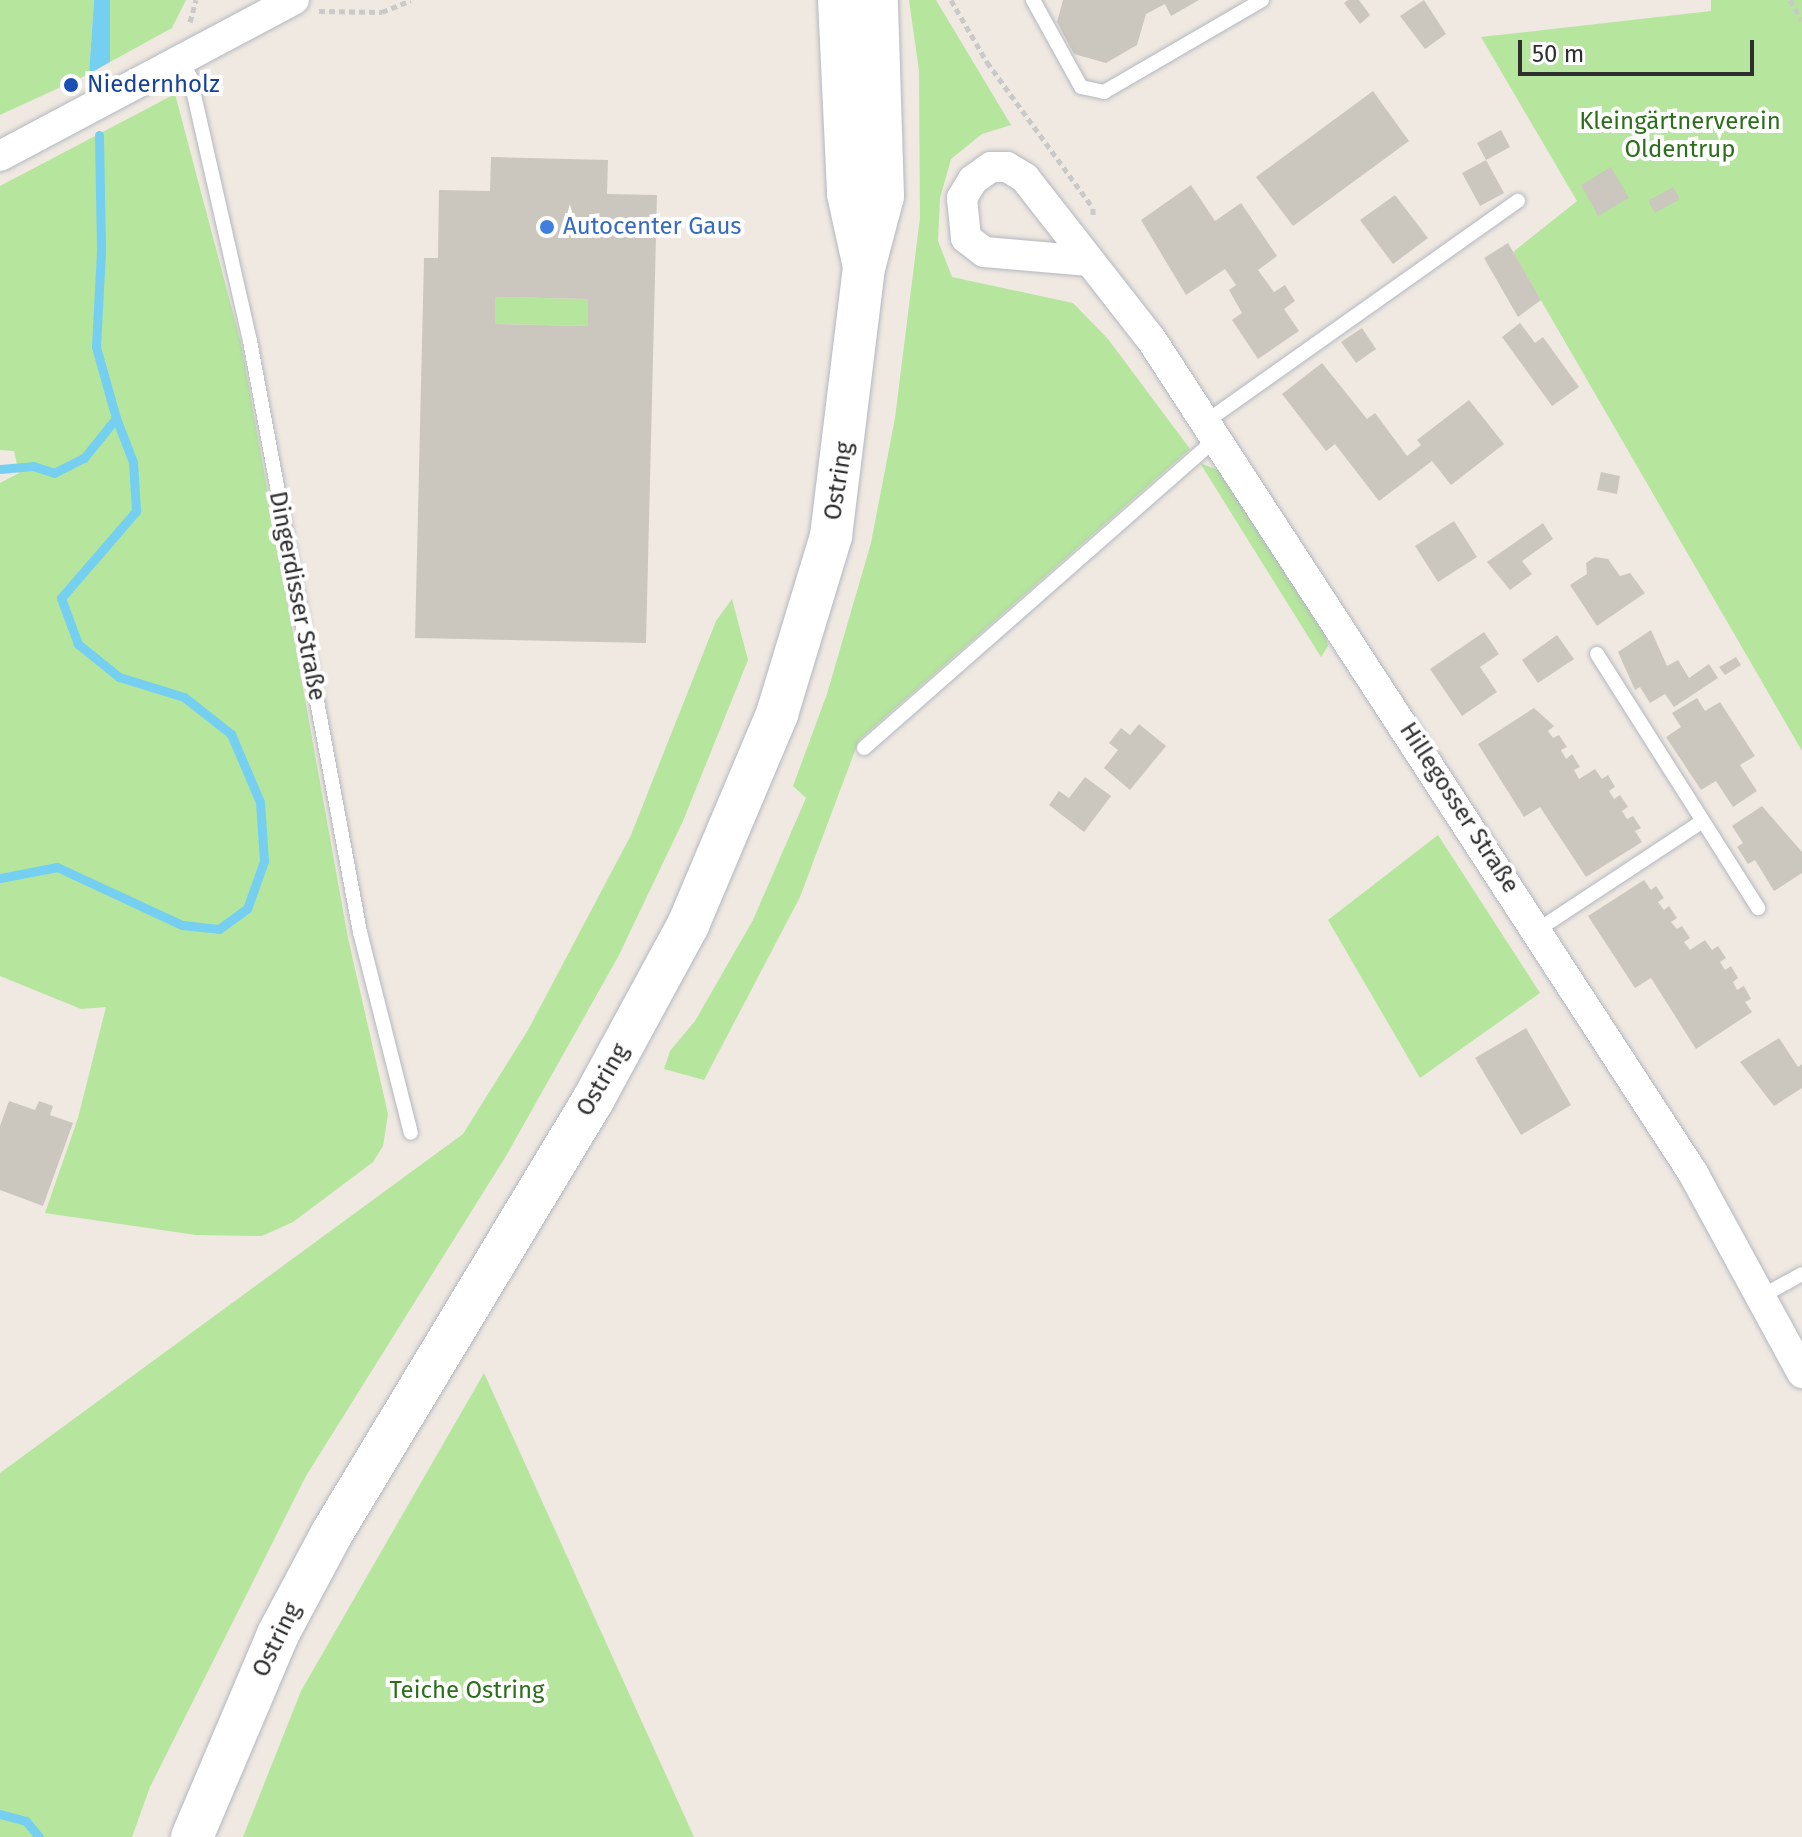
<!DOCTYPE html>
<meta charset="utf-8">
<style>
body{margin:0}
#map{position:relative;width:1802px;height:1837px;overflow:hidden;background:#efe9e1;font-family:"Fira Sans",sans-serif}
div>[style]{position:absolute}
.green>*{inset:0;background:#b6e59e}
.water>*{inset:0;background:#75cff0}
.stream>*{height:9px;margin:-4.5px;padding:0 4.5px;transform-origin:4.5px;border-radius:4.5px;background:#75cff0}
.building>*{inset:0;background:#cbc7bf}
.path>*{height:5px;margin-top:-2.5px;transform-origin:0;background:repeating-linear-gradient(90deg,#c9c9c9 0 6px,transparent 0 10px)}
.roads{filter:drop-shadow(0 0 2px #b4b7c1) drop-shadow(0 0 2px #b4b7c1)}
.service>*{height:14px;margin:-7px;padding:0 7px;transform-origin:7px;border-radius:7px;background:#fff}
.minor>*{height:30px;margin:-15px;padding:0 15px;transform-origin:15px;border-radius:15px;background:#fff}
.secondary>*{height:42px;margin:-21px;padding:0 21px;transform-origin:21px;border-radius:21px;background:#fff}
.dots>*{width:22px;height:22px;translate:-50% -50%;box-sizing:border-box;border:4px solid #fff;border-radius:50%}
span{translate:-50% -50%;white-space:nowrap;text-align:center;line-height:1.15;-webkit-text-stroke:8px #fff;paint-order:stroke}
.transit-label{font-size:24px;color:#164399}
.left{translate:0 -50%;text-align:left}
.park-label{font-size:24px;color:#2c6e1b}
.shop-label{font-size:24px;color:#366cbe}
.street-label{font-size:24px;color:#2e2e2e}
.scale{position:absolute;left:1518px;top:40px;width:236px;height:36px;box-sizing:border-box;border:4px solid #2e2e2e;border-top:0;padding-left:10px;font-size:24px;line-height:28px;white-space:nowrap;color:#2e2e2e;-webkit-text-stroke:6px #fff;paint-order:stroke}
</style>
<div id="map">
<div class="green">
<div style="clip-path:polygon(0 0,94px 0,89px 74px,0 115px)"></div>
<div style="clip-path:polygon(110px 0,186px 0,172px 28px,110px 62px)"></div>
<div style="clip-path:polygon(909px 0,936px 0,1011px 125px,982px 134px,951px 159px,940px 198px,938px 241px,952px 277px,1073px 303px,1108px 339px,1190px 449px,859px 740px,800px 897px,704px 1080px,664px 1069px,670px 1051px,695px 1021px,753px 920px,806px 798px,793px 786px,827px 694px,871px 543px,895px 418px,920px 218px,919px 71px)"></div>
<div style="clip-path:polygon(1711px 0,1802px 0,1802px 751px,1513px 252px,1577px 201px,1481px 37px,1711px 11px)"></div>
<div style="clip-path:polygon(175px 94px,241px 343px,348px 938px,388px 1114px,383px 1146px,373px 1162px,293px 1222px,262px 1236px,196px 1235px,45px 1213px,78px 1118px,106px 1007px,81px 1009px,0 976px,0 483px,19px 473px,14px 451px,0 450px,0 186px)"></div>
<div style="clip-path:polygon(495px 297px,588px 299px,588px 326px,495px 324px)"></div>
<div style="clip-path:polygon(1200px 463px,1225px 473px,1325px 632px,1328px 646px,1321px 657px)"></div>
<div style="clip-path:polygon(732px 599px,748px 660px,683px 821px,618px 957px,506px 1156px,306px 1476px,150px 1787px,132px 1837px,0 1837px,0 1473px,463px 1134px,528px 1030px,631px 835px,716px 621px)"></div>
<div style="clip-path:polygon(1438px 835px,1540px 993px,1420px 1078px,1328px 920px)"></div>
<div style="clip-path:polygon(484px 1373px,694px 1837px,243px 1837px,301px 1691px)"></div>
</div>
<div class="water">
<div style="clip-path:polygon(94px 0,110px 0,110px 62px,89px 74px)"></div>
</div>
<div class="stream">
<div style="left:0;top:469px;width:33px;rotate:-5deg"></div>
<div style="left:33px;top:466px;width:22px;rotate:18deg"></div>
<div style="left:54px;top:473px;width:34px;rotate:-27deg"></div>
<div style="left:84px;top:458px;width:51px;rotate:-51.3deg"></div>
<div style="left:116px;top:418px;width:74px;rotate:-105.7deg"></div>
<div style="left:96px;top:347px;width:97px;rotate:-87deg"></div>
<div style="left:101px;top:250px;width:115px;rotate:-91deg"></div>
<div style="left:0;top:878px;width:58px;rotate:-10.9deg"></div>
<div style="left:57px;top:867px;width:138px;rotate:24.9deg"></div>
<div style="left:182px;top:925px;width:37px;rotate:6deg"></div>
<div style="left:219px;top:929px;width:34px;rotate:-36deg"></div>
<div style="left:247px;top:909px;width:51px;rotate:-70.5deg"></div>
<div style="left:264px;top:861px;width:59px;rotate:-93.9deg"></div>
<div style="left:260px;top:802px;width:74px;rotate:-113.1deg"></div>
<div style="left:231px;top:734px;width:60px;rotate:-141.8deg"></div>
<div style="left:184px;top:697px;width:68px;rotate:-162.9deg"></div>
<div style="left:119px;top:677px;width:53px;rotate:-141.2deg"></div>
<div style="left:78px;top:644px;width:49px;rotate:-110.3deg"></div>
<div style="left:61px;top:598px;width:115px;rotate:-49.2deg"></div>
<div style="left:136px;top:511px;width:49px;rotate:-93.5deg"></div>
<div style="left:133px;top:462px;width:47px;rotate:-111.1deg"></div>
<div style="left:0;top:1814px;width:27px;rotate:15deg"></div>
<div style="left:26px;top:1821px;width:21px;rotate:51deg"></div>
</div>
<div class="building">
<div style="clip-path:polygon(1063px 0,1199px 0,1171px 16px,1165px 4px,1146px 14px,1137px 45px,1106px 63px,1074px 54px,1057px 22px)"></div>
<div style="clip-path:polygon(1348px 0,1359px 0,1370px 15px,1360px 24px,1344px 3px)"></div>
<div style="clip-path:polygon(1424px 0,1446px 34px,1425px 49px,1400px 16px)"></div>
<div style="clip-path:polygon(1373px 91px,1409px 141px,1293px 226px,1256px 177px)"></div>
<div style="clip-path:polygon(1501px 130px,1510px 147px,1486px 160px,1477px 143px)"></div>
<div style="clip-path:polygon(evenodd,491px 157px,608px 160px,607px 194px,657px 195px,646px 643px,415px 638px,424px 258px,438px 258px,439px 190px,490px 191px,491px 157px,495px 297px,588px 299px,588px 326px,495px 324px,495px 297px)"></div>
<div style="clip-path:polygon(1486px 160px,1504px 193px,1480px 206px,1462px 173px)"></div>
<div style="clip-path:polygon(1611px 167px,1629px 198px,1598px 216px,1581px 185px)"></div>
<div style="clip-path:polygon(1191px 185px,1215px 221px,1241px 203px,1277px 256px,1258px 270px,1274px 292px,1285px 285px,1295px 301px,1284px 309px,1299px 331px,1258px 359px,1232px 320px,1242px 313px,1229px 290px,1236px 285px,1225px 269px,1186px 295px,1141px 220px)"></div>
<div style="clip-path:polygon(1673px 187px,1680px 199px,1655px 213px,1648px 201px)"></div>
<div style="clip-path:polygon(1395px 195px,1428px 238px,1393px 264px,1360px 220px)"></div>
<div style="clip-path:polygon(1508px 243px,1541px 300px,1518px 317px,1484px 258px)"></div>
<div style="clip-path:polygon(1520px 323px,1535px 343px,1543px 337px,1579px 387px,1552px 406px,1502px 337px)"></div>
<div style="clip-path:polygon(1362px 328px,1376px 349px,1356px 363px,1341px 342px)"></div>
<div style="clip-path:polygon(1322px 363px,1367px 419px,1375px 413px,1407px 456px,1421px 445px,1417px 440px,1469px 400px,1504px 444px,1451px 485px,1432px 461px,1379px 501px,1335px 444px,1326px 451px,1282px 394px)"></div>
<div style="clip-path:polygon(1601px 472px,1620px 476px,1617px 494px,1597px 490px)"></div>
<div style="clip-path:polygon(1454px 521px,1477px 557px,1438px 582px,1415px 546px)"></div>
<div style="clip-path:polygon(1543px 523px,1553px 539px,1522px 561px,1532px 574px,1510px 590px,1487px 562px)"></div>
<div style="clip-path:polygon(1595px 557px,1608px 559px,1620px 576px,1630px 573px,1645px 593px,1597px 626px,1570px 585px,1587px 574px,1586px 563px)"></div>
<div style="clip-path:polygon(1651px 630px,1667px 666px,1678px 660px,1689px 678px,1709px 664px,1718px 678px,1674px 707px,1665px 694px,1650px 703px,1640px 687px,1635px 690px,1618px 652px)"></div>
<div style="clip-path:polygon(1484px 632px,1499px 654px,1480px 667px,1497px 692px,1462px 716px,1430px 669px)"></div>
<div style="clip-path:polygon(1557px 635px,1574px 659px,1538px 683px,1522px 660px)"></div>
<div style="clip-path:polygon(1736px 657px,1741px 665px,1725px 675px,1719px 667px)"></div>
<div style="clip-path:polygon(1697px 698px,1705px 711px,1720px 702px,1755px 756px,1740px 765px,1757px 791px,1733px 807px,1716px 781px,1701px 790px,1666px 737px,1681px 727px,1672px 713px)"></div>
<div style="clip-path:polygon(1534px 708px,1554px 726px,1548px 731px,1553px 738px,1559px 735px,1567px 747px,1561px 750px,1566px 759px,1572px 754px,1580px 767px,1574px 770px,1579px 779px,1595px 769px,1602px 779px,1608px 775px,1615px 787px,1609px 791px,1614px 799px,1620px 795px,1628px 807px,1622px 811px,1627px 819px,1633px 816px,1641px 828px,1635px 831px,1642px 842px,1586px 877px,1540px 807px,1524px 817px,1478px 744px)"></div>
<div style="clip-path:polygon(1139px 724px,1166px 746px,1130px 790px,1104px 768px,1118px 750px,1109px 743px,1121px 728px,1130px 735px)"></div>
<div style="clip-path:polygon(1085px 777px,1111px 796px,1084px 832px,1049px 805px,1059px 791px,1069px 798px)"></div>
<div style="clip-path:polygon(1762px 806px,1802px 852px,1802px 873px,1774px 891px,1755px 860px,1748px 864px,1737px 847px,1743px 843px,1732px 826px)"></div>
<div style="clip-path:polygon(1644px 880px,1651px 890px,1656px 886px,1664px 898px,1658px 902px,1664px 910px,1669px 906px,1677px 918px,1671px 922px,1677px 929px,1682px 926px,1690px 938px,1684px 942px,1690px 950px,1705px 940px,1712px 950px,1718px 946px,1726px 958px,1720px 962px,1725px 970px,1731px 966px,1738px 978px,1733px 982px,1737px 990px,1744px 986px,1751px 999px,1745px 1002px,1752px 1012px,1696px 1049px,1651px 978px,1635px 988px,1588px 916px)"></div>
<div style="clip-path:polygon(1526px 1028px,1571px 1105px,1521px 1135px,1475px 1058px)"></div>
<div style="clip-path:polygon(1779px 1038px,1798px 1067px,1802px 1064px,1802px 1088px,1774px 1106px,1740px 1062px)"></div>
<div style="clip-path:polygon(9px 1101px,35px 1110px,39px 1101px,53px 1106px,50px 1115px,73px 1123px,43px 1206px,0 1190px,0 1126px)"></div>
</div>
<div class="path">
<div style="left:951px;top:0;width:72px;rotate:59.9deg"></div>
<div style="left:987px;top:62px;width:180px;rotate:54deg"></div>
<div style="left:1093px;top:208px;width:8px;rotate:90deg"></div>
<div style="left:1790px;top:0;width:24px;rotate:60deg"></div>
<div style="left:319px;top:11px;width:63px;rotate:0.9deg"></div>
<div style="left:382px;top:12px;width:31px;rotate:-22deg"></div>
<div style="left:190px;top:22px;width:23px;rotate:-75deg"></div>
</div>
<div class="roads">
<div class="service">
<div style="left:1033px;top:0;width:99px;rotate:61.1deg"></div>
<div style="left:1081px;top:87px;width:24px;rotate:12deg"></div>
<div style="left:1104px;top:92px;width:183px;rotate:-30.2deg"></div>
<div style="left:181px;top:59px;width:20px;rotate:63deg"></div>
<div style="left:190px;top:77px;width:271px;rotate:77.2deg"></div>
<div style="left:250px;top:341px;width:601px;rotate:79.46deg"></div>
<div style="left:360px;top:932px;width:207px;rotate:75.8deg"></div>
<div style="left:1207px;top:421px;width:381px;rotate:-35.3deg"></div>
<div style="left:1597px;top:654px;width:301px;rotate:57.6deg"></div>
<div style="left:864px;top:748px;width:470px;rotate:-41.3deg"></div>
<div style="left:1539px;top:929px;width:196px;rotate:-33.4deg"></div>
<div style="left:1764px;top:1295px;width:43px;rotate:-28.9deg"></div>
</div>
<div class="minor">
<div style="left:0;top:156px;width:333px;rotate:-28deg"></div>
<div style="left:1089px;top:261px;width:105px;rotate:-175.1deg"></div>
<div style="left:984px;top:252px;width:23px;rotate:-142deg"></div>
<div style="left:966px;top:238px;width:40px;rotate:-95.7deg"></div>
<div style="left:962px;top:198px;width:21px;rotate:-59deg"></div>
<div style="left:973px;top:180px;width:22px;rotate:-36deg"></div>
<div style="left:991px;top:167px;width:16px"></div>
<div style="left:1007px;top:167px;width:21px;rotate:31deg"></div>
<div style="left:1025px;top:178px;width:204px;rotate:52deg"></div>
<div style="left:1151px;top:339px;width:995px;rotate:56.98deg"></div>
<div style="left:1693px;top:1173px;width:228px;rotate:61.4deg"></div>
</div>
<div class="secondary">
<div style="left:839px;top:0;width:194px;rotate:87.3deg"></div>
<div style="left:848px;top:194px;width:70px;rotate:77.6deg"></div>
<div style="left:192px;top:1837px;width:220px;rotate:-67deg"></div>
<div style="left:278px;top:1634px;width:115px;rotate:-61.9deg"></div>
<div style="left:332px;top:1533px;width:506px;rotate:-58.92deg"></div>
<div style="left:593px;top:1100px;width:199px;rotate:-61.5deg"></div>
<div style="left:688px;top:925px;width:229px;rotate:-67.1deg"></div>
<div style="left:777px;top:714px;width:186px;rotate:-73.1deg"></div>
<div style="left:831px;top:536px;width:270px;rotate:-83deg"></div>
<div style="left:864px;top:268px;width:74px;rotate:-75.2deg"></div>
<div style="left:883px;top:196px;width:196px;rotate:-91.8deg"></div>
</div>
</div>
<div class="dots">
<div style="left:71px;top:85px;background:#1a4fb4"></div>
<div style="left:547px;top:227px;background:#3f7fe0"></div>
</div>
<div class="transit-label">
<span class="left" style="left:87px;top:85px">Niedernholz</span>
</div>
<div class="park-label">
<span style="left:1680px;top:136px">Kleingärtnerverein<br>Oldentrup</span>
<span style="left:467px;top:1691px">Teiche Ostring</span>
</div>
<div class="shop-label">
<span class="left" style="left:563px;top:227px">Autocenter Gaus</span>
</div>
<div class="street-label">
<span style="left:839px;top:481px;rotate:-81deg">Ostring</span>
<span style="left:297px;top:596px;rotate:79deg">Dingerdisser Straße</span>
<span style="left:1459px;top:808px;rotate:57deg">Hillegosser Straße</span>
<span style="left:603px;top:1080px;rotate:-60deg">Ostring</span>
<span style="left:277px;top:1640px;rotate:-64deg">Ostring</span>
</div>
<div class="scale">50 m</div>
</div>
